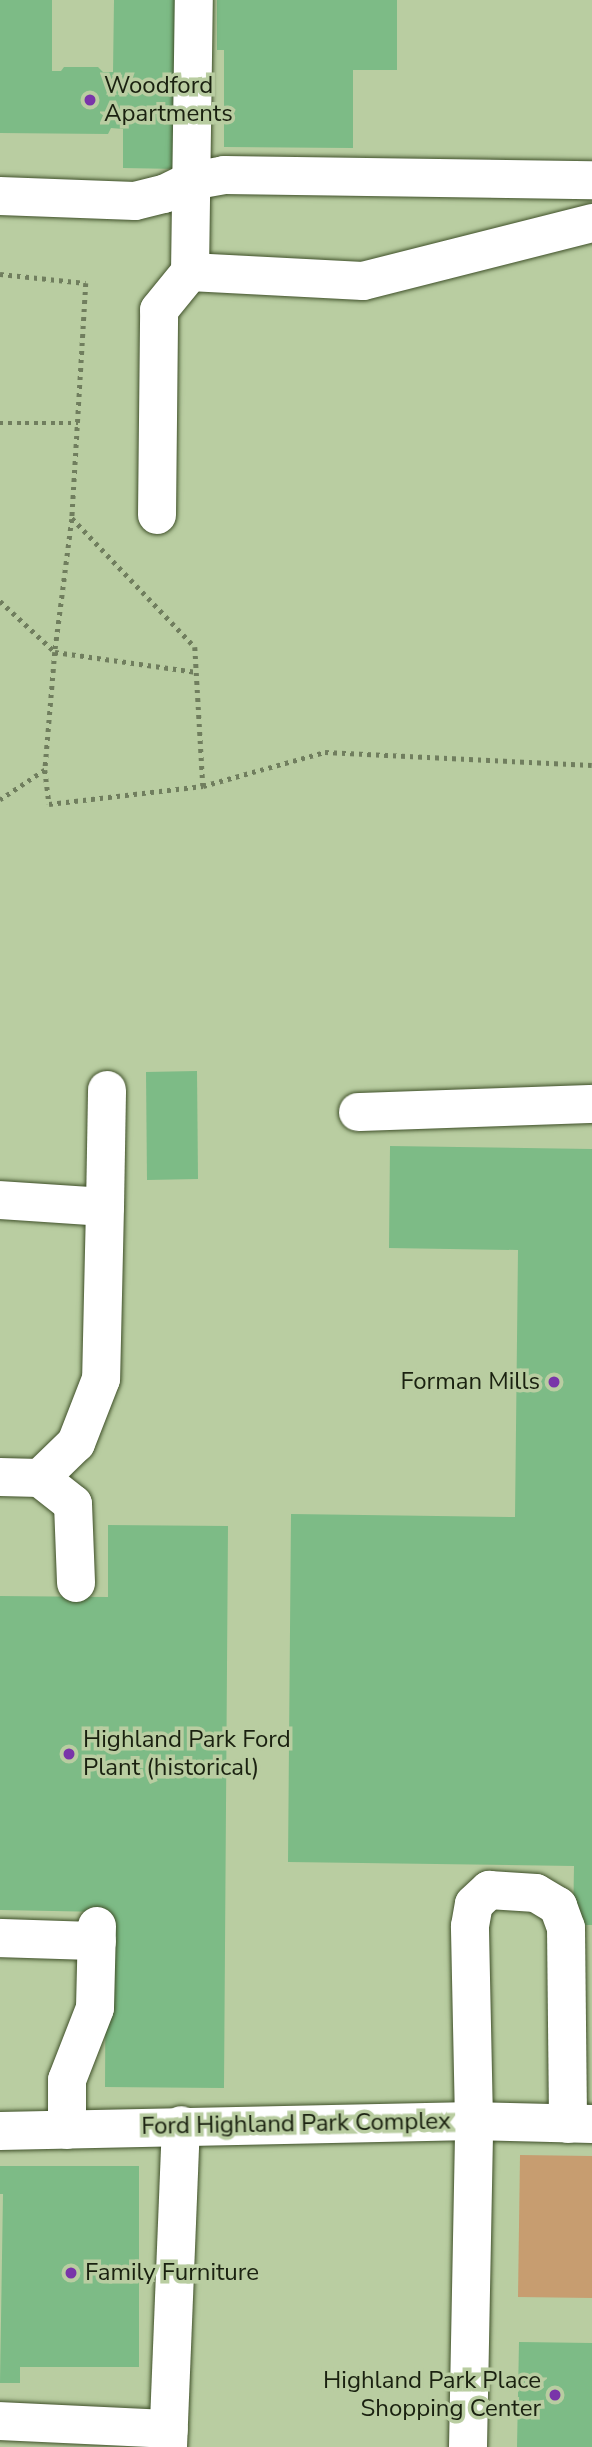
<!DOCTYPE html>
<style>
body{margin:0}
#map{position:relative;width:592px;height:2447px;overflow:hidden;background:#b9cda1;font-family:"Nunito Sans",sans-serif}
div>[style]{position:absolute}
.green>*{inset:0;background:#c79d70}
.building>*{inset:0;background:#7dbb86}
.path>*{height:4.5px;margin-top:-2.25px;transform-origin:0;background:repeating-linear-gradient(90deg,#707e5e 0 3.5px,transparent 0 8.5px)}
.roads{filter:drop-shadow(0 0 2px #3f5029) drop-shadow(0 0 2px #3f5029)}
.minor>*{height:38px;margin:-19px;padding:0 19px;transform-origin:19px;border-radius:19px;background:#fff}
.dots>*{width:19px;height:19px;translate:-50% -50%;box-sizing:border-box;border:4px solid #b9cda1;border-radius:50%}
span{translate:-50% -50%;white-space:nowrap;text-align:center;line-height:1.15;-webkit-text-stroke:7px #b9cda1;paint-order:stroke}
.poi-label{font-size:24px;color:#1a2110}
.left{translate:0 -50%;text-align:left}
.right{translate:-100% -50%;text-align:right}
.street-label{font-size:24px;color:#1a2110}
</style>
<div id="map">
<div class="green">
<div style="clip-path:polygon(520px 2155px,592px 2156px,592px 2298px,518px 2297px)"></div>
</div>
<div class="building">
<div style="clip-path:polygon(0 0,52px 0,52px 71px,61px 71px,64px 67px,98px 67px,103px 72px,113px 72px,114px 0,180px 0,179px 169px,123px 168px,123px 129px,111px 128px,108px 134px,0 133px)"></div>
<div style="clip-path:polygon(217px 0,397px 0,397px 70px,353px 70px,353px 148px,224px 147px,224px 50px,217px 50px)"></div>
<div style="clip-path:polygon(197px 1071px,198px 1179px,147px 1180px,146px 1072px)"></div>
<div style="clip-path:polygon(390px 1146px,592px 1149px,592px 1925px,573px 1925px,574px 1866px,288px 1862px,291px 1514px,515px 1517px,518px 1250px,389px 1248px)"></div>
<div style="clip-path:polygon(108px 1525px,228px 1526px,224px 2088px,105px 2087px,106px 1912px,0 1910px,0 1596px,108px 1597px)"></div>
<div style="clip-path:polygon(0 2166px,139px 2166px,139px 2367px,20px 2367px,20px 2383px,0 2383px,3px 2194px,0 2194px)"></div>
<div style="clip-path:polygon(519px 2342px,592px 2343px,592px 2447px,517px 2447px)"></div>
</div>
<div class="path">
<div style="left:0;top:274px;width:86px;rotate:6deg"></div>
<div style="left:86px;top:283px;width:235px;rotate:93.4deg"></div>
<div style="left:72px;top:518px;width:178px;rotate:46.4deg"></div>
<div style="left:195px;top:647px;width:139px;rotate:86.7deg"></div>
<div style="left:203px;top:786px;width:127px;rotate:-15.6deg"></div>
<div style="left:325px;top:752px;width:267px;rotate:2.8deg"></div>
<div style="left:0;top:423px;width:78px"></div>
<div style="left:72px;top:519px;width:134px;rotate:97.3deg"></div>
<div style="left:55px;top:652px;width:143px;rotate:8deg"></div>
<div style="left:0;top:601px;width:75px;rotate:42.8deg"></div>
<div style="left:55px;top:652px;width:118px;rotate:94.8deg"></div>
<div style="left:45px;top:770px;width:54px;rotate:146.3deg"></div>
<div style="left:45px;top:770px;width:34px;rotate:83deg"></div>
<div style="left:49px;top:804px;width:155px;rotate:-6.7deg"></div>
</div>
<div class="roads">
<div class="minor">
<div style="left:0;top:196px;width:135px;rotate:2.1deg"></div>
<div style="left:135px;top:201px;width:30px;rotate:-14deg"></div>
<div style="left:164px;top:194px;width:30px;rotate:-26deg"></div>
<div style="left:191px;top:181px;width:34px;rotate:-10deg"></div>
<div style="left:224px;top:175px;width:368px;rotate:0.8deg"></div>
<div style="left:190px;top:272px;width:173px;rotate:3deg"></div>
<div style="left:363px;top:281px;width:236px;rotate:-14.2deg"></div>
<div style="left:157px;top:515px;width:205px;rotate:-89.4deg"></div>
<div style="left:159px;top:310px;width:49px;rotate:-50.8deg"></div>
<div style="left:190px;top:272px;width:272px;rotate:-89.2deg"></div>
<div style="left:358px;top:1112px;width:234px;rotate:-2deg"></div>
<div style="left:0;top:1200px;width:105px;rotate:3.8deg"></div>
<div style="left:105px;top:1207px;width:172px;rotate:91.3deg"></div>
<div style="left:101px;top:1379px;width:69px;rotate:111.3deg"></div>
<div style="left:76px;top:1443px;width:50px;rotate:135.8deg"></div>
<div style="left:40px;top:1478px;width:40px;rotate:-178.6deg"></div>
<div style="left:105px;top:1207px;width:117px;rotate:-89deg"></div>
<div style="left:40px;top:1478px;width:42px;rotate:38.2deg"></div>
<div style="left:73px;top:1504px;width:79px;rotate:87.8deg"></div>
<div style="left:0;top:1938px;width:97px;rotate:1.8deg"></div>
<div style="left:67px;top:2130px;width:50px;rotate:-90deg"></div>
<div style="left:67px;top:2080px;width:77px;rotate:-68.7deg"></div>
<div style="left:95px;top:2008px;width:82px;rotate:-88.6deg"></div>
<div style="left:0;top:2131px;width:474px;rotate:-1.2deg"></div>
<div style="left:474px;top:2121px;width:118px;rotate:1.5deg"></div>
<div style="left:0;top:2421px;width:169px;rotate:2.7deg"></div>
<div style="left:168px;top:2447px;width:322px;rotate:-87.7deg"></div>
<div style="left:468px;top:2447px;width:326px;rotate:-88.9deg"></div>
<div style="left:474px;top:2121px;width:195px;rotate:-91.2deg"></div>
<div style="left:470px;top:1926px;width:22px;rotate:-80deg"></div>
<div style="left:474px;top:1904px;width:21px;rotate:-43deg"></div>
<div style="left:489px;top:1890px;width:47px;rotate:3.7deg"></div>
<div style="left:536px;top:1893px;width:26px;rotate:31deg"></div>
<div style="left:558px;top:1906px;width:23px;rotate:70deg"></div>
<div style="left:566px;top:1928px;width:196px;rotate:89.4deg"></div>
</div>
</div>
<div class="dots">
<div style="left:90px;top:100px;background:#7935a9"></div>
<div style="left:554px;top:1382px;background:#7935a9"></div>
<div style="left:69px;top:1754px;background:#7935a9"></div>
<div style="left:71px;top:2273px;background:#7935a9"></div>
<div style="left:555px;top:2395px;background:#7935a9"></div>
</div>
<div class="poi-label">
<span class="left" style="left:104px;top:100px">Woodford<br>Apartments</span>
<span class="right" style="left:540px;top:1382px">Forman Mills</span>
<span class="left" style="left:83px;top:1754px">Highland Park Ford<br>Plant (historical)</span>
<span class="left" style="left:85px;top:2273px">Family Furniture</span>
<span class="right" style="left:541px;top:2395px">Highland Park Place<br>Shopping Center</span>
</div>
<div class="street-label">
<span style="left:296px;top:2124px;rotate:-1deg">Ford Highland Park Complex</span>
</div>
</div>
